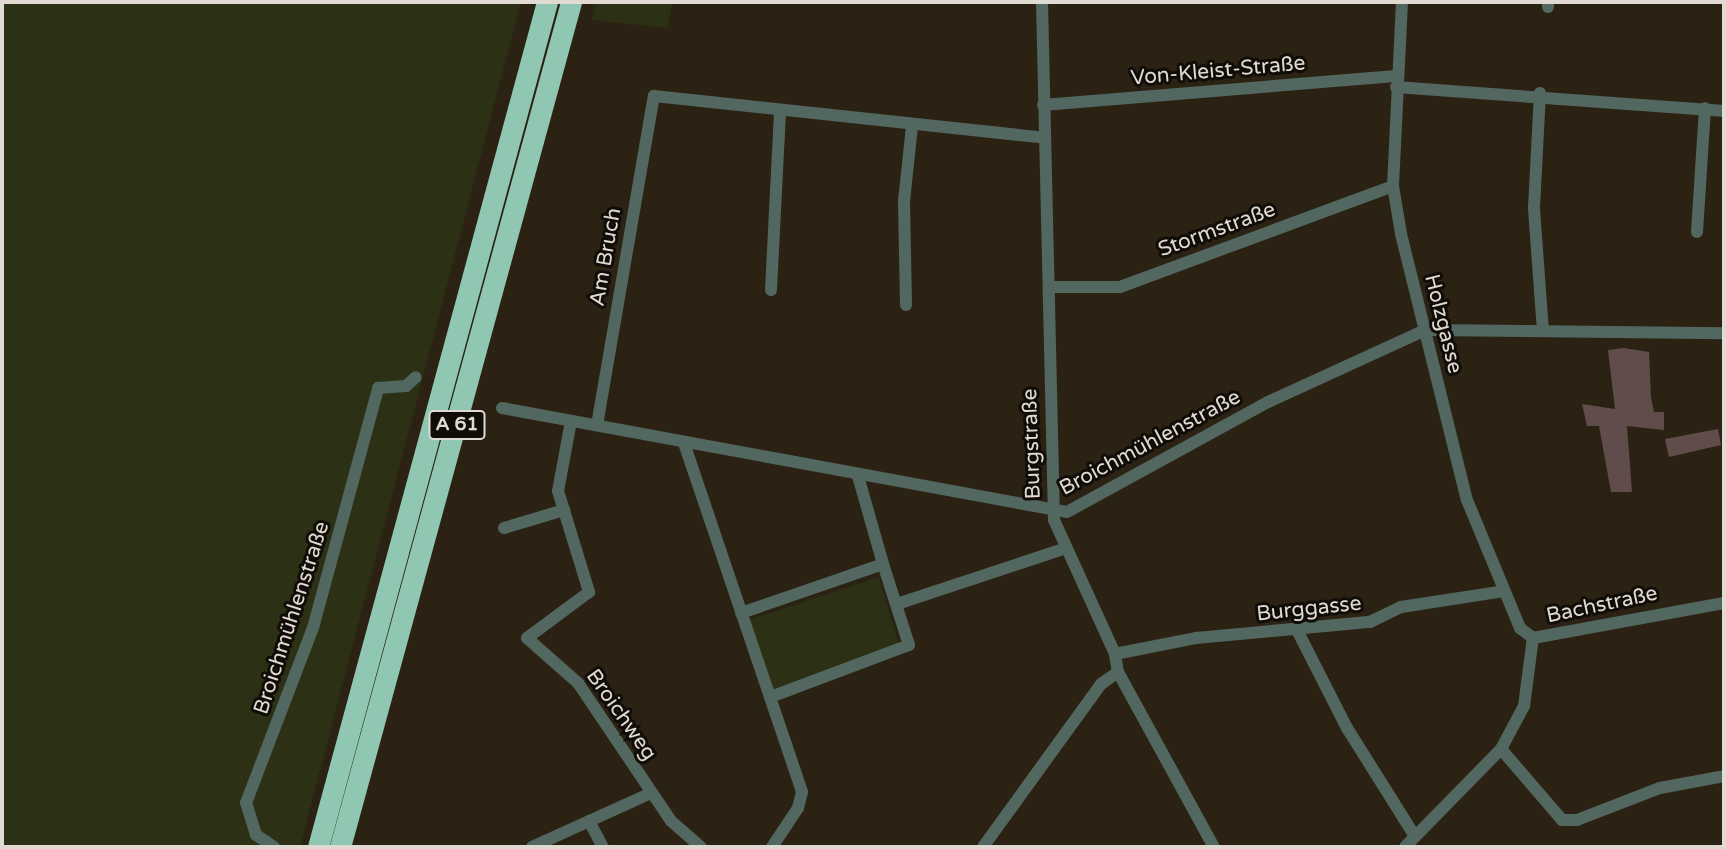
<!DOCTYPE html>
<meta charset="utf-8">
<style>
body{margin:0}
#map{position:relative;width:1726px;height:849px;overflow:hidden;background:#2b2214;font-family:"Varela Round",sans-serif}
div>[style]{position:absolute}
.green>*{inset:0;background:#2c3015}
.building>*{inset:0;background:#604c4a}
.street>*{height:12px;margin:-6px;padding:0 6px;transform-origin:6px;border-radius:6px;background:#52675f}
.highway>*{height:21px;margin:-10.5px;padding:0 10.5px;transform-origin:10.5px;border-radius:10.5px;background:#90c7b2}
span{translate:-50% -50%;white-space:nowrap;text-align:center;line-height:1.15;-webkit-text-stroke:6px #100c07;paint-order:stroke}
.shield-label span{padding:2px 5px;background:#100c07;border:2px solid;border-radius:5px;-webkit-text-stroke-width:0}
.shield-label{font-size:19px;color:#e1dad2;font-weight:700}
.street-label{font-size:21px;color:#e1dad2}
.frame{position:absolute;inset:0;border:4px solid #e1dad2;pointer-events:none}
</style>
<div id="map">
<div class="green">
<div style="clip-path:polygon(2px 2px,521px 2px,300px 847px,2px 847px)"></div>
<div style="clip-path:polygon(596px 2px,672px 2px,668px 28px,592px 20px)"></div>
<div style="clip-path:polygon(879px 577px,901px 652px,775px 697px,748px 620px)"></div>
</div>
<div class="building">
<div style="clip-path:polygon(1624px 348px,1649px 352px,1651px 397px,1654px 412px,1664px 412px,1664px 430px,1627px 426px,1632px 492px,1611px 492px,1599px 426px,1587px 426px,1582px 404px,1615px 409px,1608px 350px)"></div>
<div style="clip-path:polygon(1718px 429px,1721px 445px,1669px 457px,1665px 439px)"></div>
</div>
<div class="street">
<div style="left:1042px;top:2px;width:518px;rotate:88.67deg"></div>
<div style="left:1054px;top:520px;width:147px;rotate:65.5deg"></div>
<div style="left:1115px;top:654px;width:18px;rotate:81deg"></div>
<div style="left:1118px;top:672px;width:200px;rotate:61.3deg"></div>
<div style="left:1402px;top:2px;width:184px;rotate:92.8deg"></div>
<div style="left:1393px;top:186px;width:49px;rotate:80.5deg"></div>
<div style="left:1401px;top:234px;width:274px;rotate:76.1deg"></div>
<div style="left:1467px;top:500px;width:139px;rotate:67.5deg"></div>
<div style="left:1520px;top:628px;width:16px;rotate:38deg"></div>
<div style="left:1548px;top:7px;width:5px;rotate:-90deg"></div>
<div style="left:1396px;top:87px;width:329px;rotate:4.2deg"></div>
<div style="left:1540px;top:93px;width:116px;rotate:93deg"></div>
<div style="left:1534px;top:209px;width:122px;rotate:85.8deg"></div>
<div style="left:1043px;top:105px;width:354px;rotate:-4.7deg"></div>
<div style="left:1697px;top:232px;width:124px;rotate:-86.3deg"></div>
<div style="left:1049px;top:287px;width:71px"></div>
<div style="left:1120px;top:287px;width:291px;rotate:-20.3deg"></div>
<div style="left:771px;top:290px;width:177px;rotate:-87.1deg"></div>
<div style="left:906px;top:305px;width:104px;rotate:-91.1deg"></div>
<div style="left:904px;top:201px;width:75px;rotate:-83.9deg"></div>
<div style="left:502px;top:408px;width:574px;rotate:10.43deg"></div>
<div style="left:1067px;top:512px;width:229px;rotate:-28.7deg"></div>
<div style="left:1268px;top:402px;width:173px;rotate:-24.6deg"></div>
<div style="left:1425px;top:330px;width:299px;rotate:0.6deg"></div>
<div style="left:571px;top:421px;width:71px;rotate:100.5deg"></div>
<div style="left:558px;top:491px;width:106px;rotate:72.9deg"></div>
<div style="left:589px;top:592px;width:77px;rotate:143.4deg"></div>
<div style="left:527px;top:638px;width:68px;rotate:41.4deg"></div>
<div style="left:578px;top:683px;width:166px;rotate:56deg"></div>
<div style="left:671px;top:821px;width:40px;rotate:41deg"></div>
<div style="left:597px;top:425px;width:334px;rotate:-80.2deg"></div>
<div style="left:654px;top:96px;width:392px;rotate:6.1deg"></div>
<div style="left:684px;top:443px;width:368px;rotate:71.3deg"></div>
<div style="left:802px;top:792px;width:16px;rotate:104deg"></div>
<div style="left:798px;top:808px;width:47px;rotate:123.7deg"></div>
<div style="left:858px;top:476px;width:91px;rotate:74.1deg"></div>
<div style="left:504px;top:528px;width:63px;rotate:-16.7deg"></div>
<div style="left:897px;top:604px;width:178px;rotate:-18.3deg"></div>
<div style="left:741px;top:613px;width:150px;rotate:-19deg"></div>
<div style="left:883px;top:564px;width:85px;rotate:72.2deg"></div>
<div style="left:909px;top:645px;width:147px;rotate:159.4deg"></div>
<div style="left:1297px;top:630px;width:110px;rotate:63deg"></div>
<div style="left:1347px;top:728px;width:126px;rotate:57.9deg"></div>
<div style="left:1115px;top:654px;width:83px;rotate:-11.2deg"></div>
<div style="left:1196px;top:638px;width:175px;rotate:-5.3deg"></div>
<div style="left:1370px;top:622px;width:34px;rotate:-26deg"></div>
<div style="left:1401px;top:607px;width:104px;rotate:-8.8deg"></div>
<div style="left:1501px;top:749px;width:94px;rotate:49.3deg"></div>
<div style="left:1562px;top:820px;width:15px"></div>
<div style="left:1577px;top:820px;width:89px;rotate:-21.1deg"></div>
<div style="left:1660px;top:788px;width:65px;rotate:-10.6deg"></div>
<div style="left:589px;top:821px;width:30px;rotate:62deg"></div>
<div style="left:274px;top:847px;width:22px;rotate:-146deg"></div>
<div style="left:256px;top:835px;width:34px;rotate:-107deg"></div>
<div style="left:246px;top:803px;width:187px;rotate:-69.1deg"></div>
<div style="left:313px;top:628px;width:249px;rotate:-74.8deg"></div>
<div style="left:378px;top:388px;width:28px;rotate:-4deg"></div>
<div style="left:406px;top:386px;width:13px;rotate:-42deg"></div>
<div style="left:532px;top:847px;width:131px;rotate:-24.4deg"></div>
<div style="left:983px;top:847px;width:201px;rotate:-54.1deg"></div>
<div style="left:1101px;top:684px;width:21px;rotate:-35deg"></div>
<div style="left:1405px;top:847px;width:137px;rotate:-45.6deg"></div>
<div style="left:1501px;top:749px;width:49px;rotate:-61.9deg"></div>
<div style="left:1524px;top:706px;width:69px;rotate:-82.5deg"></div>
<div style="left:1533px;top:638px;width:194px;rotate:-10.4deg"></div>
</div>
<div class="highway">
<div style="left:318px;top:847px;width:875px;rotate:-74.84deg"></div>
<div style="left:340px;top:847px;width:876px;rotate:-74.71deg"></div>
</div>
<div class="shield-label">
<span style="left:457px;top:425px">A 61</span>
</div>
<div class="street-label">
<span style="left:1218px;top:71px;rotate:-5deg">Von-Kleist-Straße</span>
<span style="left:1217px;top:230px;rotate:-20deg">Stormstraße</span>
<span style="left:606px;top:257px;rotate:-80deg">Am Bruch</span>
<span style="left:1443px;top:324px;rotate:76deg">Holzgasse</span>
<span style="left:1150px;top:443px;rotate:-28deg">Broichmühlenstraße</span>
<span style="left:1032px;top:444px;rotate:-92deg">Burgstraße</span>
<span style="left:1602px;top:605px;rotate:-12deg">Bachstraße</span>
<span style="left:1309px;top:609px;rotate:-6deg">Burggasse</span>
<span style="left:292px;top:618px;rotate:-72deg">Broichmühlenstraße</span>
<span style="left:621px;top:715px;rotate:55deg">Broichweg</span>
</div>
<div class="frame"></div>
</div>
